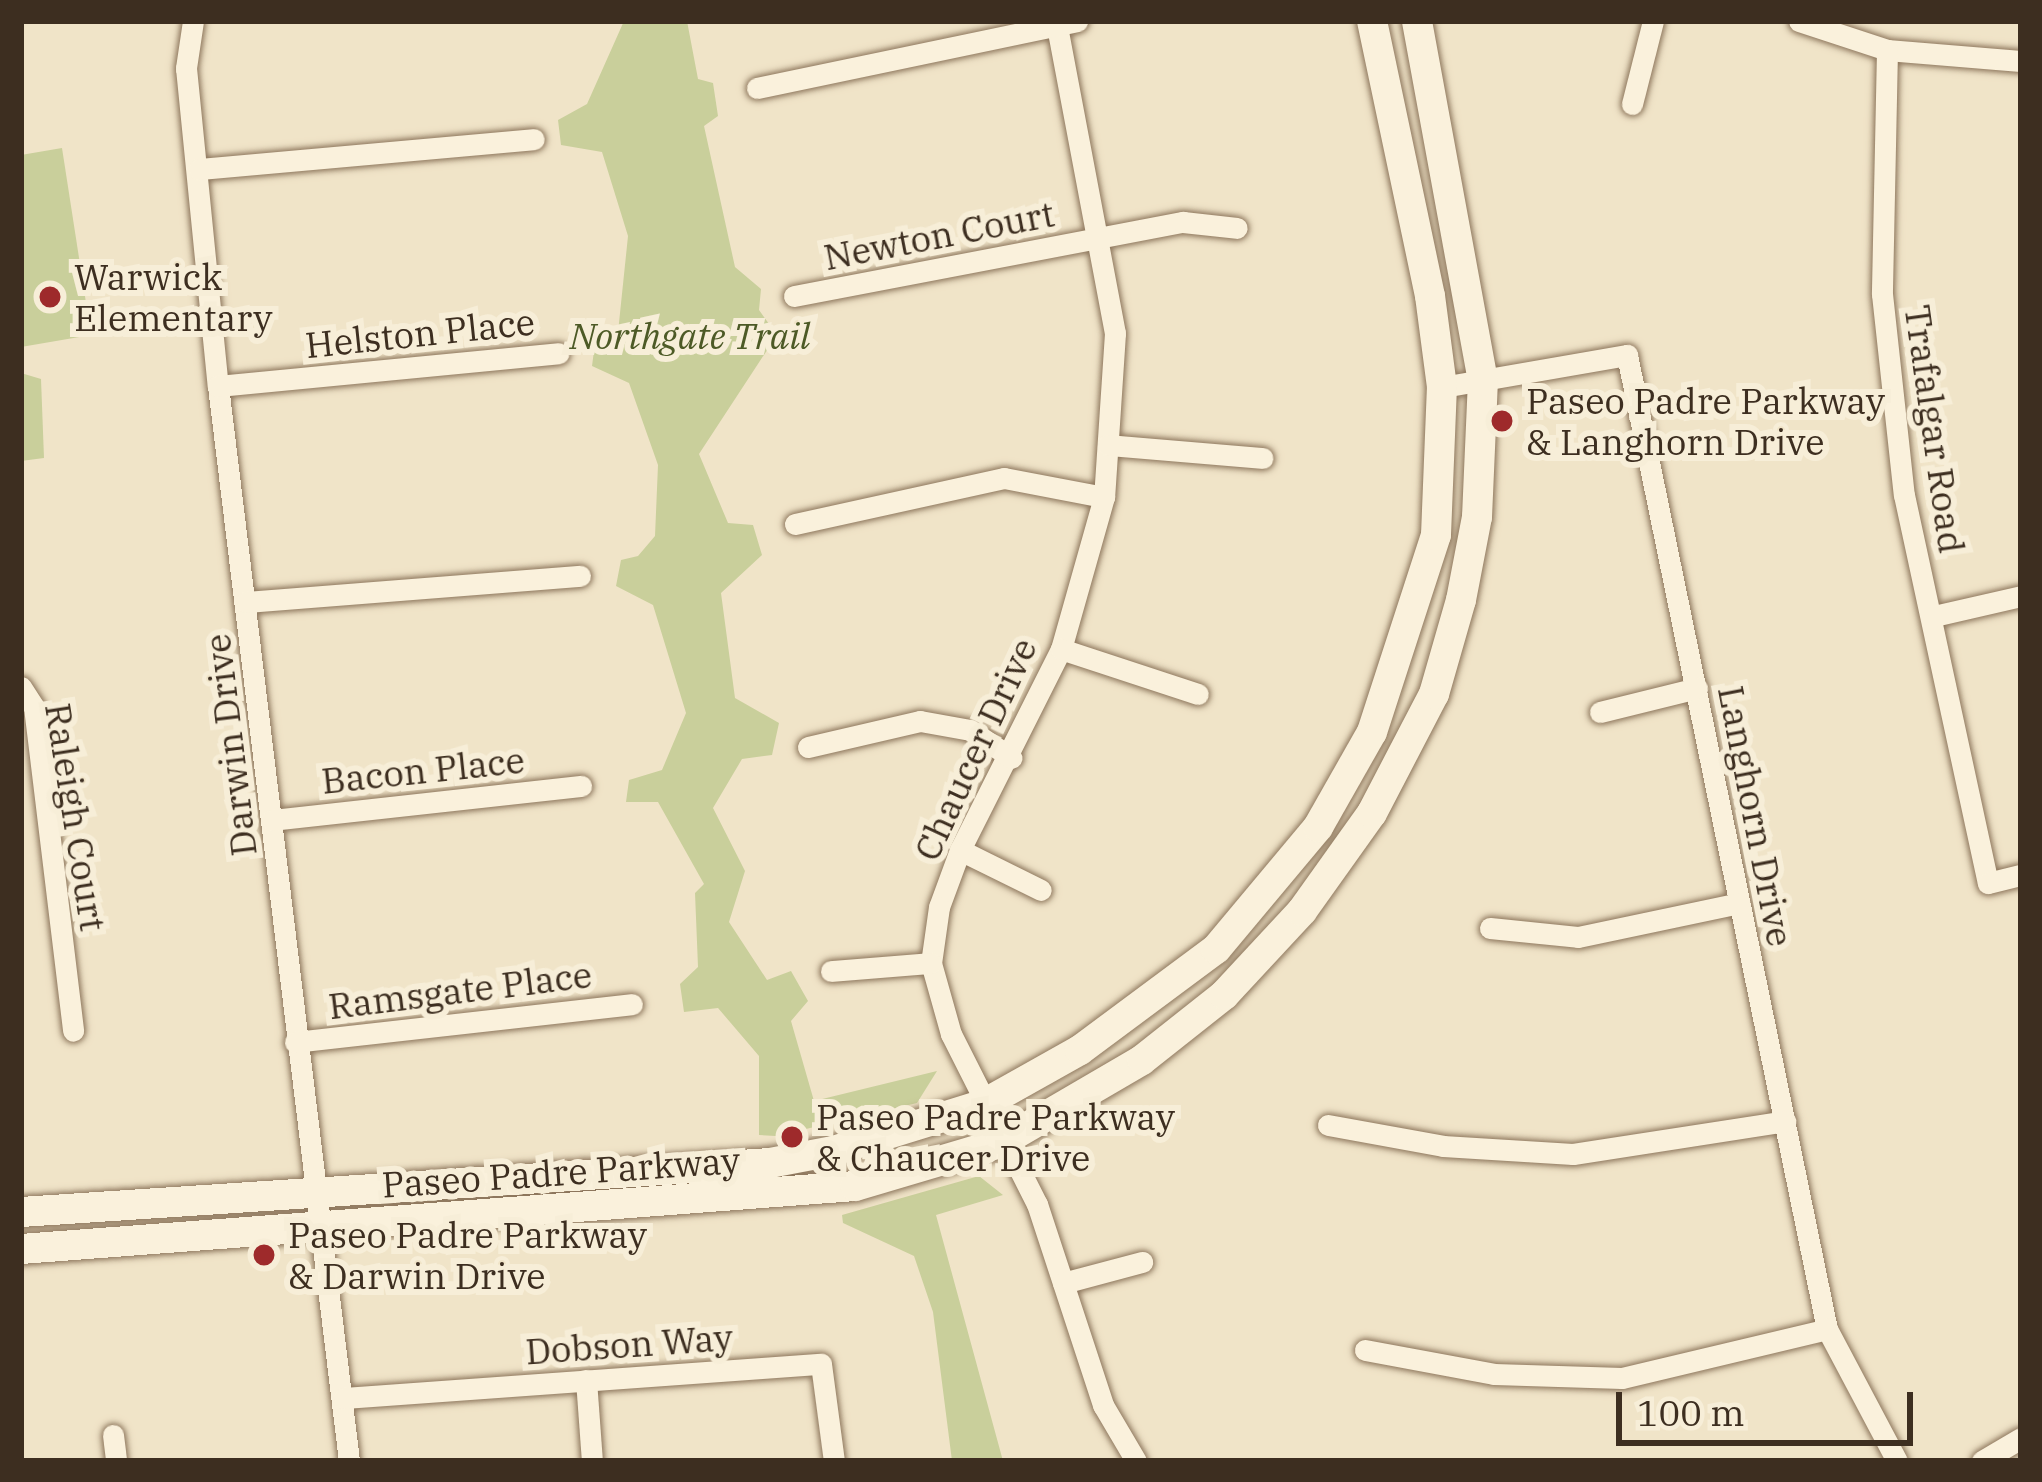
<!DOCTYPE html>
<style>
body{margin:0}
#map{position:relative;width:2042px;height:1482px;overflow:hidden;background:#f0e4c8;font-family:"IBM Plex Serif",serif}
div>[style]{position:absolute}
.green>*{inset:0;background:#c9cf9b}
.roads{filter:drop-shadow(0 0 3px #8d765c) drop-shadow(0 0 3px #8d765c)}
.street>*{height:21px;margin:-10.5px;padding:0 10.5px;transform-origin:10.5px;border-radius:10.5px;background:#faf1dc}
.secondary>*{height:30px;margin:-15px;padding:0 15px;transform-origin:15px;border-radius:15px;background:#faf1dc}
.dots>*{width:33px;height:33px;translate:-50% -50%;box-sizing:border-box;border:6px solid #f7eed8;border-radius:50%}
span{translate:-50% -50%;white-space:nowrap;text-align:center;line-height:1.15;-webkit-text-stroke:12px #f7eed8;paint-order:stroke}
.street-label{font-size:36px;color:#3d2e20}
.poi-label{font-size:36px;color:#3d2e20}
.left{translate:0 -50%;text-align:left}
.park-label{font-size:36px;color:#4d5a26;font-style:italic}
.frame{position:absolute;inset:0;border:24px solid #3d2e20;pointer-events:none}
.scale{position:absolute;left:1616px;top:1392px;width:297px;height:54px;box-sizing:border-box;border:6px solid #3d2e20;border-top:0;padding-left:15px;font-size:36px;line-height:42px;white-space:nowrap;color:#3d2e20;-webkit-text-stroke:9px #f7eed8;paint-order:stroke}
</style>
<div id="map">
<div class="green">
<div style="clip-path:polygon(624px 21px,687px 21px,698px 79px,713px 83px,718px 116px,704px 126px,735px 267px,761px 289px,759px 310px,777px 335px,699px 454px,728px 523px,753px 525px,762px 555px,721px 593px,735px 698px,779px 723px,772px 755px,742px 759px,713px 808px,745px 871px,729px 922px,767px 980px,791px 971px,808px 1001px,791px 1021px,814px 1101px,937px 1071px,917px 1103px,776px 1136px,759px 1135px,759px 1056px,718px 1008px,684px 1012px,680px 984px,698px 967px,695px 893px,704px 884px,658px 802px,626px 802px,629px 780px,662px 770px,686px 713px,653px 605px,616px 586px,621px 560px,638px 556px,655px 536px,658px 465px,629px 383px,592px 366px,595px 343px,617px 342px,628px 236px,602px 152px,561px 145px,558px 120px,587px 104px)"></div>
<div style="clip-path:polygon(62px 148px,91px 335px,21px 347px,21px 155px)"></div>
<div style="clip-path:polygon(21px 373px,41px 379px,44px 458px,21px 461px)"></div>
<div style="clip-path:polygon(979px 1176px,1003px 1195px,936px 1215px,1003px 1461px,952px 1461px,933px 1312px,914px 1256px,843px 1223px,842px 1215px)"></div>
</div>
<div class="roads">
<div class="street">
<div style="left:193px;top:21px;width:48px;rotate:98.5deg"></div>
<div style="left:186px;top:68px;width:320px;rotate:84.3deg"></div>
<div style="left:218px;top:386px;width:1083px;rotate:83.05deg"></div>
<div style="left:1056px;top:21px;width:318px;rotate:79.3deg"></div>
<div style="left:1115px;top:333px;width:164px;rotate:93.8deg"></div>
<div style="left:1104px;top:497px;width:158px;rotate:105.8deg"></div>
<div style="left:1061px;top:649px;width:225px;rotate:116.7deg"></div>
<div style="left:960px;top:850px;width:61px;rotate:110.2deg"></div>
<div style="left:939px;top:907px;width:57px;rotate:98.1deg"></div>
<div style="left:931px;top:963px;width:74px;rotate:74.3deg"></div>
<div style="left:951px;top:1034px;width:191px;rotate:63.2deg"></div>
<div style="left:1037px;top:1204px;width:212px;rotate:71.8deg"></div>
<div style="left:1103px;top:1405px;width:65px;rotate:59.5deg"></div>
<div style="left:1799px;top:21px;width:93px;rotate:18.2deg"></div>
<div style="left:1887px;top:50px;width:134px;rotate:4.7deg"></div>
<div style="left:1887px;top:50px;width:244px;rotate:91.2deg"></div>
<div style="left:1882px;top:294px;width:202px;rotate:83.8deg"></div>
<div style="left:1904px;top:495px;width:397px;rotate:77.8deg"></div>
<div style="left:1988px;top:883px;width:34px;rotate:-14deg"></div>
<div style="left:757px;top:88px;width:327px;rotate:-11.8deg"></div>
<div style="left:1632px;top:104px;width:86px;rotate:-75.8deg"></div>
<div style="left:199px;top:169px;width:336px;rotate:-5.1deg"></div>
<div style="left:794px;top:296px;width:396px;rotate:-10.8deg"></div>
<div style="left:1183px;top:222px;width:54px;rotate:6.3deg"></div>
<div style="left:218px;top:386px;width:342px;rotate:-5.5deg"></div>
<div style="left:1442px;top:387px;width:188px;rotate:-9.8deg"></div>
<div style="left:1627px;top:355px;width:994px;rotate:78.4deg"></div>
<div style="left:1827px;top:1329px;width:149px;rotate:62.1deg"></div>
<div style="left:1108px;top:445px;width:155px;rotate:4.8deg"></div>
<div style="left:795px;top:524px;width:214px;rotate:-12.4deg"></div>
<div style="left:1004px;top:478px;width:102px;rotate:10.8deg"></div>
<div style="left:247px;top:602px;width:334px;rotate:-4.5deg"></div>
<div style="left:1934px;top:616px;width:89px;rotate:-12.9deg"></div>
<div style="left:1061px;top:649px;width:144px;rotate:18.2deg"></div>
<div style="left:21px;top:687px;width:24px;rotate:57deg"></div>
<div style="left:34px;top:707px;width:326px;rotate:83.1deg"></div>
<div style="left:1600px;top:712px;width:100px;rotate:-13.9deg"></div>
<div style="left:808px;top:747px;width:115px;rotate:-13.1deg"></div>
<div style="left:920px;top:721px;width:51px;rotate:10.2deg"></div>
<div style="left:970px;top:730px;width:50px;rotate:33.7deg"></div>
<div style="left:272px;top:820px;width:311px;rotate:-6.3deg"></div>
<div style="left:960px;top:850px;width:90px;rotate:26.3deg"></div>
<div style="left:1490px;top:928px;width:88px;rotate:5.8deg"></div>
<div style="left:1578px;top:937px;width:165px;rotate:-11.9deg"></div>
<div style="left:831px;top:971px;width:100px;rotate:-4.6deg"></div>
<div style="left:295px;top:1042px;width:339px;rotate:-6.4deg"></div>
<div style="left:1328px;top:1125px;width:117px;rotate:10.3deg"></div>
<div style="left:1443px;top:1146px;width:130px;rotate:3.5deg"></div>
<div style="left:1573px;top:1154px;width:215px;rotate:-8.8deg"></div>
<div style="left:1063px;top:1283px;width:82px;rotate:-14.9deg"></div>
<div style="left:1365px;top:1350px;width:131px;rotate:10.5deg"></div>
<div style="left:1494px;top:1374px;width:128px;rotate:1.8deg"></div>
<div style="left:1622px;top:1378px;width:211px;rotate:-13.4deg"></div>
<div style="left:586px;top:1380px;width:81px;rotate:85.8deg"></div>
<div style="left:344px;top:1398px;width:478px;rotate:-4.1deg"></div>
<div style="left:821px;top:1364px;width:98px;rotate:82.4deg"></div>
<div style="left:113px;top:1435px;width:26px;rotate:83deg"></div>
<div style="left:1982px;top:1461px;width:45px;rotate:-30.5deg"></div>
</div>
<div class="secondary">
<div style="left:21px;top:1212px;width:751px;rotate:-3.74deg"></div>
<div style="left:770px;top:1163px;width:64px;rotate:-10.8deg"></div>
<div style="left:833px;top:1151px;width:156px;rotate:-17.2deg"></div>
<div style="left:982px;top:1105px;width:112px;rotate:-29.3deg"></div>
<div style="left:1080px;top:1050px;width:169px;rotate:-36.6deg"></div>
<div style="left:1216px;top:949px;width:159px;rotate:-50.1deg"></div>
<div style="left:1318px;top:827px;width:109px;rotate:-60.4deg"></div>
<div style="left:1372px;top:732px;width:207px;rotate:-72deg"></div>
<div style="left:1436px;top:535px;width:148px;rotate:-87.7deg"></div>
<div style="left:1442px;top:387px;width:92px;rotate:-97.5deg"></div>
<div style="left:1430px;top:296px;width:281px;rotate:-101.9deg"></div>
<div style="left:21px;top:1249px;width:836px;rotate:-4.32deg"></div>
<div style="left:855px;top:1186px;width:151px;rotate:-16.5deg"></div>
<div style="left:1000px;top:1143px;width:164px;rotate:-30.3deg"></div>
<div style="left:1142px;top:1060px;width:105px;rotate:-38.4deg"></div>
<div style="left:1224px;top:995px;width:115px;rotate:-47.1deg"></div>
<div style="left:1302px;top:911px;width:120px;rotate:-54.5deg"></div>
<div style="left:1372px;top:813px;width:134px;rotate:-62.5deg"></div>
<div style="left:1434px;top:694px;width:98px;rotate:-74deg"></div>
<div style="left:1461px;top:600px;width:85px;rotate:-79.1deg"></div>
<div style="left:1477px;top:517px;width:136px;rotate:-87.5deg"></div>
<div style="left:1483px;top:381px;width:366px;rotate:-100.4deg"></div>
</div>
</div>
<div class="dots">
<div style="left:50px;top:297px;background:#9e2a2b"></div>
<div style="left:1502px;top:421px;background:#9e2a2b"></div>
<div style="left:792px;top:1137px;background:#9e2a2b"></div>
<div style="left:264px;top:1255px;background:#9e2a2b"></div>
</div>
<div class="street-label">
<span style="left:939px;top:235px;rotate:-11deg">Newton Court</span>
<span style="left:420px;top:333px;rotate:-6deg">Helston Place</span>
<span style="left:1935px;top:429px;rotate:82deg">Trafalgar Road</span>
<span style="left:230px;top:745px;rotate:-97deg">Darwin Drive</span>
<span style="left:975px;top:749px;rotate:-65deg">Chaucer Drive</span>
<span style="left:423px;top:770px;rotate:-6deg">Bacon Place</span>
<span style="left:1756px;top:816px;rotate:79deg">Langhorn Drive</span>
<span style="left:76px;top:817px;rotate:81deg">Raleigh Court</span>
<span style="left:460px;top:990px;rotate:-7deg">Ramsgate Place</span>
<span style="left:561px;top:1172px;rotate:-4deg">Paseo Padre Parkway</span>
<span style="left:629px;top:1344px;rotate:-4deg">Dobson Way</span>
</div>
<div class="poi-label">
<span class="left" style="left:74px;top:297px">Warwick<br>Elementary</span>
<span class="left" style="left:1526px;top:421px">Paseo Padre Parkway<br>&amp; Langhorn Drive</span>
<span class="left" style="left:816px;top:1137px">Paseo Padre Parkway<br>&amp; Chaucer Drive</span>
<span class="left" style="left:288px;top:1255px">Paseo Padre Parkway<br>&amp; Darwin Drive</span>
</div>
<div class="park-label">
<span style="left:690px;top:336px">Northgate Trail</span>
</div>
<div class="frame"></div>
<div class="scale">100 m</div>
</div>
